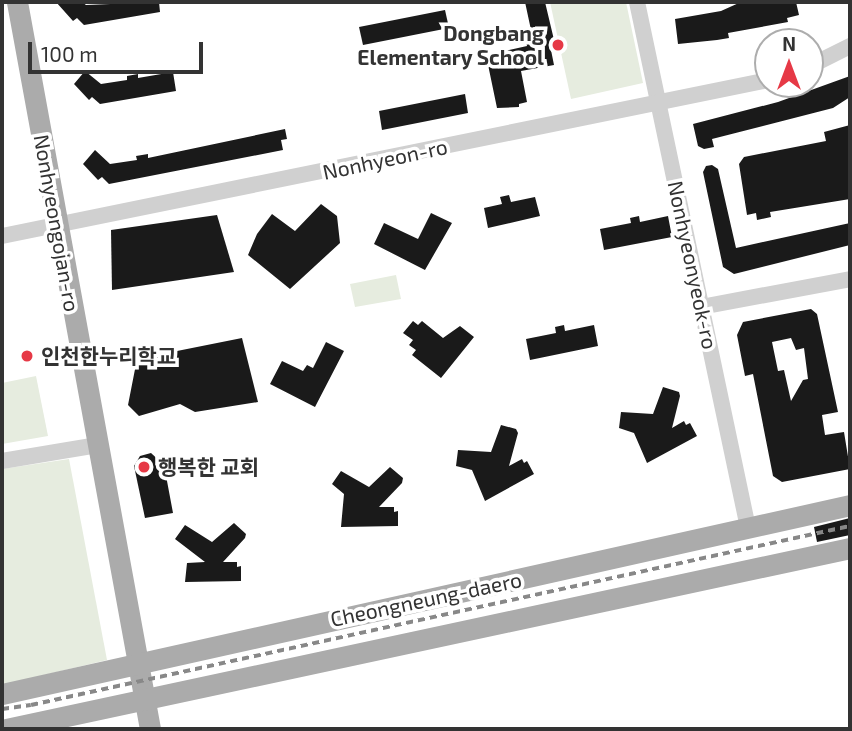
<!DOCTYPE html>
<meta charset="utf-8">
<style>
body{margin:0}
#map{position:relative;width:852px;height:731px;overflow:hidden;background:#fff;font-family:"Exo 2","Noto Sans KR",sans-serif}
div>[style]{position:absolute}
.green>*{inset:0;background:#e6ecdf}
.building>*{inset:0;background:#1a1a1a}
.minor>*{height:16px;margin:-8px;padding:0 8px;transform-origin:8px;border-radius:8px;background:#d0d0d0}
.major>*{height:21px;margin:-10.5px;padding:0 10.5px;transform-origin:10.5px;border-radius:10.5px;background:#ababab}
.rail>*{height:3.5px;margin-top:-1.75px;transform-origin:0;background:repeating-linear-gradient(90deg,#888 0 7px,transparent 0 12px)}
.dots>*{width:19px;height:19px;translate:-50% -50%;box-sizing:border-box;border:4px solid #fff;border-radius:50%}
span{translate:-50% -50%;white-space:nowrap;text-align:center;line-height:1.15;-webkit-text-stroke:7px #fff;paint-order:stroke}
.poi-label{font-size:21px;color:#333;font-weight:700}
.right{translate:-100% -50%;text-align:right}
.left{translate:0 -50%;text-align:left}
.street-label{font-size:21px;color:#333}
.frame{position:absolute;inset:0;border:4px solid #333;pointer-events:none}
.north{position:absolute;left:754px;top:28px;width:70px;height:70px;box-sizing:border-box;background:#fff;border:2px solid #adadad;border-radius:50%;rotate:0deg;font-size:19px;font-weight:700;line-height:28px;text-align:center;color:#333}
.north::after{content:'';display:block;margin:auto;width:24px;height:32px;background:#e63946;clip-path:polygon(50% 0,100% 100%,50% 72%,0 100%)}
.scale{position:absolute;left:28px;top:42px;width:175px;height:32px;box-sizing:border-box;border:4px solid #333;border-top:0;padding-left:9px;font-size:21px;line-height:24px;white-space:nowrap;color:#333;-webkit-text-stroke:5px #fff;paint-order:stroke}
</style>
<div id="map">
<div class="green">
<div style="clip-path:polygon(550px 2px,626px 2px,643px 83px,571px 99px)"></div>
<div style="clip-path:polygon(396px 275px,401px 299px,355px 307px,350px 284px)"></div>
<div style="clip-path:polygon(36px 376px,48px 436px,2px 444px,2px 383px)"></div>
<div style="clip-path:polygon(69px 459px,107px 660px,2px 685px,2px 469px)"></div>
</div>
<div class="building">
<div style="clip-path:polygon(56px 2px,82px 2px,86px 5px,159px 2px,160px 12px,84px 25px,77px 18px,73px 21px)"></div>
<div style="clip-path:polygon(525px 2px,545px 2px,555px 44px,550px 45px,554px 65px,521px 71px,527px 102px,519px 104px,519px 107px,497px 108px,486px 55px,527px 46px,524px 32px,531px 30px)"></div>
<div style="clip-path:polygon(741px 2px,796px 2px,799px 15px,787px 18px,788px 22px,728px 33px,729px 38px,717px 40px,678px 44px,675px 19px,721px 11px)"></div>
<div style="clip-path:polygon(445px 10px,449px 28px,363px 45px,359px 27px)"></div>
<div style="clip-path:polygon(85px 71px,101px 84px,127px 80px,127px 76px,138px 74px,138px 78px,173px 72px,176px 91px,100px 104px,92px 97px,89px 100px,74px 84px)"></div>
<div style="clip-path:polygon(850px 76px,850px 97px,833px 108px,712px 139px,714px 147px,704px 149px,698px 146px,693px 124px,778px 102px)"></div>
<div style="clip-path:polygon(465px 94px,468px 113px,382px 130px,379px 111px)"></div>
<div style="clip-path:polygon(850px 125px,850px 199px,770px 212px,771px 217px,757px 220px,756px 213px,747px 215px,739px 164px,744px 157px,826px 141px,824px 132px)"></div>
<div style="clip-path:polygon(285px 129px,287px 139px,281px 140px,283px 150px,109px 184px,102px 177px,98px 180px,83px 164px,95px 150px,110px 164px,137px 160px,136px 156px,148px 154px,148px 158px)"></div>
<div style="clip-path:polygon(712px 165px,718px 169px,736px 248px,850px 223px,850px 245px,734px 274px,723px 267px,703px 172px,706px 166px)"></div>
<div style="clip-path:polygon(509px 195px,511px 202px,535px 197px,540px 216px,488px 228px,484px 208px,502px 204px,500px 197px)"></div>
<div style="clip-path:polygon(321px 204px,337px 216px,340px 243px,290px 289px,248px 255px,257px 234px,272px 214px,295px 231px)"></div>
<div style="clip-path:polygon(431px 213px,452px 223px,425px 270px,374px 244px,384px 223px,418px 239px)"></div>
<div style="clip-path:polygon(217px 215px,234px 272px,112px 290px,111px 230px)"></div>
<div style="clip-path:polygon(639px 216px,640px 222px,668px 216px,672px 237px,604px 250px,600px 229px,631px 223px,630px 218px)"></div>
<div style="clip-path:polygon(evenodd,811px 309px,817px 314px,838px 412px,822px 415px,825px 435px,844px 432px,850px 469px,782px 482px,773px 476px,753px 374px,745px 376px,737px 335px,743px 322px,811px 309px,791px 338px,796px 350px,804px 348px,808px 379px,803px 380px,791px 401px,784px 370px,778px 371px,772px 342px,791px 338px)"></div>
<div style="clip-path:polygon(413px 321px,418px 325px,422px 321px,443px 338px,460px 326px,474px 337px,441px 378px,412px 355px,416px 350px,409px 345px,413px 340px,403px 333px)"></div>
<div style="clip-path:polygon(564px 325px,565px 331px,594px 325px,598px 346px,530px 360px,526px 339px,556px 333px,555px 327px)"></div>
<div style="clip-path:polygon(242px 338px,258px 402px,195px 412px,180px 404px,139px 416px,128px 405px,137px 359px)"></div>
<div style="clip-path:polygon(326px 342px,344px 351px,315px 407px,270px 384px,282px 361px,303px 371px,307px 365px,313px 368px)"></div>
<div style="clip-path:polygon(663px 387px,679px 392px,680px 396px,672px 428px,684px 421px,686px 425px,690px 423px,697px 436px,647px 463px,634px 433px,619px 428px,621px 412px,653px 414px)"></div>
<div style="clip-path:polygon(501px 425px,516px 429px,518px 433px,509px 466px,522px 459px,524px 463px,527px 461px,534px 474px,485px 501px,472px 470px,456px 466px,458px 450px,491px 452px)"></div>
<div style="clip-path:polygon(151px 453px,164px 465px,173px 513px,145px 518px,134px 466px,140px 456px)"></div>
<div style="clip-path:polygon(390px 467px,403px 478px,402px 483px,379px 507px,394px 507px,394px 512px,398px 511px,398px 526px,341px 527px,344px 494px,332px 484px,341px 471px,369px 487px)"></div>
<div style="clip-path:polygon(850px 518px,850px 535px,817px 542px,814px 527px)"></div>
<div style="clip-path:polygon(234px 523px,246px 534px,245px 538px,223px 562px,237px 562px,237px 567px,241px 566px,241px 581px,185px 582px,187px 563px,205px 562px,175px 539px,185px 525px,212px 542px)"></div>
</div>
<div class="minor">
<div style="left:637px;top:2px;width:538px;rotate:78.08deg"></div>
<div style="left:810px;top:66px;width:45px;rotate:-26.6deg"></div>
<div style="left:2px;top:236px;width:782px;rotate:-11.51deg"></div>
<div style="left:701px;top:307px;width:152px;rotate:-10.6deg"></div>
<div style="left:2px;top:461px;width:97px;rotate:-9.5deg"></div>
</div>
<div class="major">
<div style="left:17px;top:2px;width:739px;rotate:79.63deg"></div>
<div style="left:2px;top:694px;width:869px;rotate:-12.56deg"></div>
<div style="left:6px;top:729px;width:863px;rotate:-12.1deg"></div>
</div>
<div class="rail">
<div style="left:2px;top:709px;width:29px;rotate:-8deg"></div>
<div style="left:31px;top:705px;width:838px;rotate:-12.33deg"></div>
</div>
<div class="dots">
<div style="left:558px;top:45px;background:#e63946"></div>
<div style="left:27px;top:356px;background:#e63946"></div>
<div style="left:144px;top:467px;background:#e63946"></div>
</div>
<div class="poi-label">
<span class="right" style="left:544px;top:45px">Dongbang<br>Elementary School</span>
<span class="left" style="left:41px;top:356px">인천한누리학교</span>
<span class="left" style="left:158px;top:467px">행복한 교회</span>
</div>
<div class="street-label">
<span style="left:385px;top:159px;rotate:-12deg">Nonhyeon-ro</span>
<span style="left:57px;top:223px;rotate:80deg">Nonhyeongojan-ro</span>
<span style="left:693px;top:265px;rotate:78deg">Nonhyeonyeok-ro</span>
<span style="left:426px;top:599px;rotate:-12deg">Cheongneung-daero</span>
</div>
<div class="frame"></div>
<div class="north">N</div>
<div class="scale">100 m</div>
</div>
